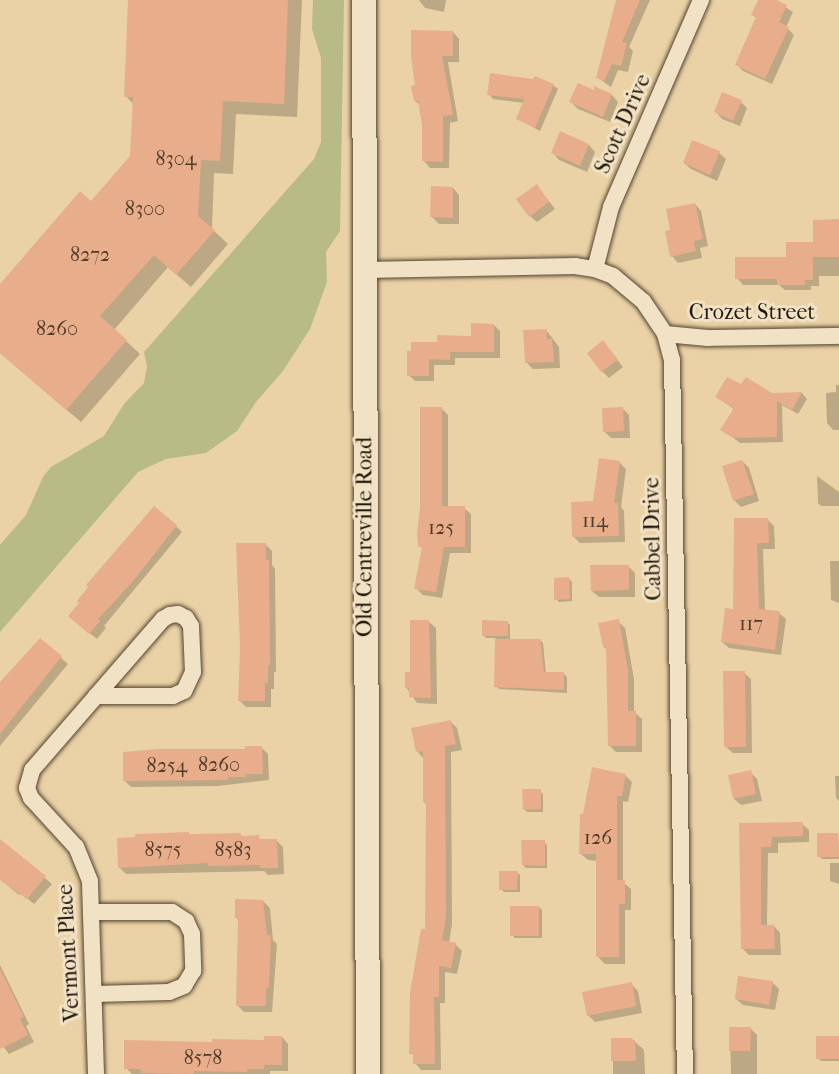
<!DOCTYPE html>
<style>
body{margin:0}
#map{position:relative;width:839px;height:1074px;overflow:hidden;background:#ebd2a6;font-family:"IM FELL French Canon",serif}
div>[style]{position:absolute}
.green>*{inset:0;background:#b8bb86}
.shadow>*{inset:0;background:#0003}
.building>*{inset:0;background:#e8ae8b}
.roads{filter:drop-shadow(0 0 2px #524430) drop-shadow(0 0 2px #524430)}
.street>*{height:16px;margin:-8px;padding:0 8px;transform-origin:8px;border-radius:8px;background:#f2e2c5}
.secondary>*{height:24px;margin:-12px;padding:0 12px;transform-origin:12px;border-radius:12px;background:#f2e2c5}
span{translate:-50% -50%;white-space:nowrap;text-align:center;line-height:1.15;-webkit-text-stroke:6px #f2e2c5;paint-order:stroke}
.number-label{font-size:20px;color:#513b2a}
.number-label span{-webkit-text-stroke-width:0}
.street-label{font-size:22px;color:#1f1509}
</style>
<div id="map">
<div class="green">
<div style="clip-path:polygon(313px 0,344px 0,340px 231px,326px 252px,327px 282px,310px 329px,283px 371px,256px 402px,237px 431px,206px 453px,166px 459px,138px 472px,0 632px,0 545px,26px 515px,43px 477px,51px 467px,104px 436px,124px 404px,144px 383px,147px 366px,144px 352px,314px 159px,321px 142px,321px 58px,312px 29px)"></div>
</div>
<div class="shadow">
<div style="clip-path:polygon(129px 0,302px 0,297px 117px,236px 114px,233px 174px,214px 173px,212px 229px,228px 244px,191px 287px,168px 267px,114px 330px,140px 354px,81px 422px,0 353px,0 286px,92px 203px,132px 157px,134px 105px,126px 96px)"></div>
<div style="clip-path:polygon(419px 0,446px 0,444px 12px,425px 8px)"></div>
<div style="clip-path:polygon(618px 0,650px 0,629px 47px,633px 51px,628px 72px,618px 70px,611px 87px,598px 78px)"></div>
<div style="clip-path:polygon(760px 0,774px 0,793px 12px,786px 27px,794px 35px,772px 84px,743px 71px,737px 65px,757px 19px,753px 15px)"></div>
<div style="clip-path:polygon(453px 32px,459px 39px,459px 62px,448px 62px,458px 121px,450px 123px,449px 168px,430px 168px,424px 161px,424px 125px,420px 105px,415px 101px,417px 87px)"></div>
<div style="clip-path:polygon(553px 85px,558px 89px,540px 131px,518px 119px,524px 103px,493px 99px,489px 94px)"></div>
<div style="clip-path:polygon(595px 88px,612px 95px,618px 102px,610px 122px,578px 109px,571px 102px,595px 92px)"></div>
<div style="clip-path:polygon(741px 102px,747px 108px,740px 126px,722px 119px,716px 112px)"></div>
<div style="clip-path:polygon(693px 142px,719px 153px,726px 159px,717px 181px,691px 169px,684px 163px)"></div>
<div style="clip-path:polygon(589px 145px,595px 152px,587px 172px,559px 160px,553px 153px)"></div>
<div style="clip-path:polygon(537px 186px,555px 209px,537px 222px,530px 216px)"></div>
<div style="clip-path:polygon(453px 188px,459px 195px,459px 224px,439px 224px,432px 217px)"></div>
<div style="clip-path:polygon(695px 204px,701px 211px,708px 246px,700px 248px,702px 258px,678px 263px,672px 256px,672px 231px)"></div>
<div style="clip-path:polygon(839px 221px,839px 276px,819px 276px,819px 286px,811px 286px,811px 290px,785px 290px,779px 285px,743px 285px,737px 278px,788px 259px,815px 244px)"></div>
<div style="clip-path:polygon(494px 325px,500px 331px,500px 358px,455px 358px,455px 365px,434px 365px,434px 381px,415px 381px,409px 375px,438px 344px,472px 338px)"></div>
<div style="clip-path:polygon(546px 330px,559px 347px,560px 368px,533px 369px,527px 363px)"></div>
<div style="clip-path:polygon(603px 342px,623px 367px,609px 378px,602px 371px)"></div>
<div style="clip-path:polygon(836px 385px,839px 385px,839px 430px,833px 430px,827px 423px,826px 393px,836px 392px)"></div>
<div style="clip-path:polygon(802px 393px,807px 399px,798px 414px,782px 405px,783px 442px,740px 443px,722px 429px,735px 410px,717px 397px)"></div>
<div style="clip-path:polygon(441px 408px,448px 415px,448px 508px,464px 508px,471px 514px,471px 553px,450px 553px,442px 598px,423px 595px,416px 588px,423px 549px,420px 546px)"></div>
<div style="clip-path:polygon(623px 409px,629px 415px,630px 438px,611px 438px,604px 431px)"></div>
<div style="clip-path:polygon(742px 461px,749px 468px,759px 501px,741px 507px,734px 500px)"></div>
<div style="clip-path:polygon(619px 462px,626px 469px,621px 507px,624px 511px,625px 542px,580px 543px,573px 536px)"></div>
<div style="clip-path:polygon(817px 476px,839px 492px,839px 506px,821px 506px,818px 503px)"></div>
<div style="clip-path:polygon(767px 519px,774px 526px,775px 549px,763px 549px,765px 611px,779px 613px,786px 619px,781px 655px,729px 648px,722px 642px,735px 610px,735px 520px)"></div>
<div style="clip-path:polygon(176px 526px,182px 532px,104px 626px,106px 628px,97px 639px,77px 623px)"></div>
<div style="clip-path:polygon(265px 544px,272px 551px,272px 565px,275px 569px,276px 672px,274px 672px,274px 689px,271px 689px,271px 707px,246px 707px,239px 700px)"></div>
<div style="clip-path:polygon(830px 561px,839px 561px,839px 603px,831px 600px)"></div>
<div style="clip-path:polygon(628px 566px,635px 573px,635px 597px,599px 597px,592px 591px)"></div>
<div style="clip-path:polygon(569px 579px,572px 582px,572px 601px,559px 602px,556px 599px)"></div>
<div style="clip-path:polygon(618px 621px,625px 628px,634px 679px,634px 712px,642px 719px,642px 752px,616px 752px,609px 745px,608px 651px,604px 647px)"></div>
<div style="clip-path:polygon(429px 622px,436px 628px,437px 704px,417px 703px,406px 687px)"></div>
<div style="clip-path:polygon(507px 622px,510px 625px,510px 640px,540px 640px,543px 643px,546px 674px,564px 674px,567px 677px,567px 693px,499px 689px,496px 686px,496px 638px,486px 638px,483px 635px)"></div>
<div style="clip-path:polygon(40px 640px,68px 664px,0 746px,0 687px)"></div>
<div style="clip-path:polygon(744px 673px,751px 679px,752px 753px,733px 753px,726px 747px)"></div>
<div style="clip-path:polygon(450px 721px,457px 728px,462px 750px,451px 752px,452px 924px,449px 943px,455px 944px,462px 951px,457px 974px,445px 972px,445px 1003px,440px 1003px,441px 1070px,421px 1070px,415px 1063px,415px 1057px,411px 1053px,426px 931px,427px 805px,424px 802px,424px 759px,417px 751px)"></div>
<div style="clip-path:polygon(262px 748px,268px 754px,269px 780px,218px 786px,131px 787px,125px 781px)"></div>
<div style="clip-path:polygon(750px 772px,757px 779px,762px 801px,741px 805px,734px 799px)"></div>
<div style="clip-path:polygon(625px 775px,632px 782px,628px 802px,623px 801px,623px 882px,631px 889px,631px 910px,625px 910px,625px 964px,605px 964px,598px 957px,598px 861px,588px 860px,581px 854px,585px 816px)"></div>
<div style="clip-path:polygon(835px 776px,839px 776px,839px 801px,836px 798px)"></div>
<div style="clip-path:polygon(540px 791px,543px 794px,543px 812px,527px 812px,524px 809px)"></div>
<div style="clip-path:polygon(741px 824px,802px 824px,809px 830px,809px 842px,778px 843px,778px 853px,768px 853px,767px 926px,774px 926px,780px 933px,781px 955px,749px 955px,742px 948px)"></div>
<div style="clip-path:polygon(240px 834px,243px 837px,258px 837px,262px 841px,276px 840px,283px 847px,284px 874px,268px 875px,264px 871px,126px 874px,119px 867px,137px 839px)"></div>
<div style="clip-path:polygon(838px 835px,839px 859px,822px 859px,819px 856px)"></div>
<div style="clip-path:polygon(0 840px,52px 884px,34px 904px,21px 893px,19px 895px,0 879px)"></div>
<div style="clip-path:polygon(544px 842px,547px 845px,547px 868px,526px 868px,523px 865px)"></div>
<div style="clip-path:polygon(830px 863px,839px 863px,839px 884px,830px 881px)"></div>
<div style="clip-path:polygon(517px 872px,520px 875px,520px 892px,504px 892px,501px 889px)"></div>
<div style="clip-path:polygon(263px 901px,270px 908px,273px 940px,277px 944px,272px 1012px,244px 1012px,237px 1005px,239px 921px,236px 917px)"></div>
<div style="clip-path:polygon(539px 907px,542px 910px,542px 938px,515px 938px,512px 935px)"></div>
<div style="clip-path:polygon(0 965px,29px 1024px,26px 1026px,34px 1042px,9px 1054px,0 1042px)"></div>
<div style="clip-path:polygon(772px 982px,779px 989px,775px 1010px,743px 1005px,736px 999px)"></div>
<div style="clip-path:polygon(631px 984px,638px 991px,642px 1013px,595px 1022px,588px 1015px)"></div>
<div style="clip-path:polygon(730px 1028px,750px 1028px,757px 1035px,757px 1074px,731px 1074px)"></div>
<div style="clip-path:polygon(282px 1037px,288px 1044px,288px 1071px,270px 1071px,270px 1074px,132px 1074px,126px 1068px,213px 1044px,266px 1041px)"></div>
<div style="clip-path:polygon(839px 1038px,839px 1061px,821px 1061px,818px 1058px)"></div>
<div style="clip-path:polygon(613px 1039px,632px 1039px,644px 1050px,645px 1074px,613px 1074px)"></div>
</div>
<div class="building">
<div style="clip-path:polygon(128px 0,288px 0,284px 104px,223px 101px,220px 161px,201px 160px,198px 216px,215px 230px,176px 275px,154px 255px,100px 316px,127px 340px,66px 410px,0 353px,0 284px,80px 191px,91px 201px,130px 156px,133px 97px,124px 97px)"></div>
<div style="clip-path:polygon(616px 0,640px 0,622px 42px,627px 43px,621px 66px,612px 64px,604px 81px,596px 78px)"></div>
<div style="clip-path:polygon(758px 0,777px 0,787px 5px,779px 22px,789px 27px,765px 79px,735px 65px,756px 17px,751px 15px)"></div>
<div style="clip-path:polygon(411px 30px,453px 31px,453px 56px,442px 56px,453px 115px,443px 116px,443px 162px,422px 161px,422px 125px,418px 101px,414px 101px,411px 86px,415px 85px,411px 57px)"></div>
<div style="clip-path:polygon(490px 73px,533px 79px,535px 76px,554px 84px,535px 128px,516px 119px,524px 99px,487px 95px)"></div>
<div style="clip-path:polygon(578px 83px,594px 90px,594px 86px,612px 94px,603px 117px,569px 102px)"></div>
<div style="clip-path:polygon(722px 92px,742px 100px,733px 121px,714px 112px)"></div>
<div style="clip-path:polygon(560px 131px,589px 144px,580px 166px,551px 153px)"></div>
<div style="clip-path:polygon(692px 140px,720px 151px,710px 175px,683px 163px)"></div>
<div style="clip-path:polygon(537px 184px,549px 202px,529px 217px,516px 199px)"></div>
<div style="clip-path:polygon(431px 186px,453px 187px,453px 218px,430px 217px)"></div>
<div style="clip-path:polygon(695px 203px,703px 239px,694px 241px,696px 251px,670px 257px,665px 231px,670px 230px,666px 209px)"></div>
<div style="clip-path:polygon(839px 219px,839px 257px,813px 257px,813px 280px,805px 280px,805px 285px,777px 285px,777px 279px,735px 279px,735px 257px,786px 257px,786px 242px,813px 242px,813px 220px)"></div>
<div style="clip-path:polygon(471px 323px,494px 324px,494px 352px,450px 352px,450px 360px,429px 359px,429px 376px,407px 376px,407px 351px,411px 351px,411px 342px,437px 342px,437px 335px,471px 336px)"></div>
<div style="clip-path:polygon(547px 329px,547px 339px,552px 339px,554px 362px,525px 363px,523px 330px)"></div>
<div style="clip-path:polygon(603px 340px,618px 360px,601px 372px,587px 353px)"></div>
<div style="clip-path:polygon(727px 377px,741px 384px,746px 377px,772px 393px,802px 392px,792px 410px,777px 401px,777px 437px,733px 438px,720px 430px,734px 408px,715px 397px)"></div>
<div style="clip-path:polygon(420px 407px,442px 407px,442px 506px,465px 506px,465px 547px,444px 547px,436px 592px,414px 589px,422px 547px,418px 547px,417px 534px,420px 506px)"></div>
<div style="clip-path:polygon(623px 407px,624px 431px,603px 432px,602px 408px)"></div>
<div style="clip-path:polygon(599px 458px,620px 461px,614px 503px,618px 503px,619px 536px,572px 537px,571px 502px,593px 501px)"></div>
<div style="clip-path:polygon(742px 460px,754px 494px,733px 501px,722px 466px)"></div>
<div style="clip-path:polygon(154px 506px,177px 525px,134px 580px,98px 619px,100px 621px,89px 634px,68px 616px,79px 603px,77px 601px,88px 587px,86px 585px)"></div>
<div style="clip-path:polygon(734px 518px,768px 518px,769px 543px,757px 543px,759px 609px,780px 611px,775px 650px,721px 642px,725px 608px,733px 609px)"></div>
<div style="clip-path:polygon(236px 543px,266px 543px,266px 560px,269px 560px,270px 665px,268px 666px,268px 683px,265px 683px,265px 701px,238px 701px,240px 648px)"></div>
<div style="clip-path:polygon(590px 565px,629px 565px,629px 590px,591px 591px)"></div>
<div style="clip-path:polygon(569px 577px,570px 599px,554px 600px,554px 578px)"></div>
<div style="clip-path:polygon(619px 619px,628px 671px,628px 711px,636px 711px,636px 746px,608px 746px,606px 647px,603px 647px,598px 623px)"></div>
<div style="clip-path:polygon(410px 620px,429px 620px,431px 698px,409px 697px,409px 688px,405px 688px,405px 672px,410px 672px)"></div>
<div style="clip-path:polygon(482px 620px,508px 621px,508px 636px,482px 636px)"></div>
<div style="clip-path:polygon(40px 638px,62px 656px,0 734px,0 682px)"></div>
<div style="clip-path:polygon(495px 639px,540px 639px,544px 672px,564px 672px,564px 690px,494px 687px)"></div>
<div style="clip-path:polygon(723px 671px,745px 671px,746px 747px,724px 747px)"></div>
<div style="clip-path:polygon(451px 720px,456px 744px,445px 746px,446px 917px,442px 940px,456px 943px,451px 968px,439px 966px,439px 997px,434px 997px,435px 1064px,413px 1064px,413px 1054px,409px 1054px,410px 992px,421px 929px,425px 929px,426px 802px,423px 802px,423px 751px,416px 752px,411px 728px)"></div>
<div style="clip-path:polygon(245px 746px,262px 746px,263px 774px,246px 774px,246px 777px,228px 777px,228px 780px,123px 781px,123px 752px,158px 749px,245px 749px)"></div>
<div style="clip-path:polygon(592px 767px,626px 774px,622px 796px,617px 796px,617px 880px,625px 880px,625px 904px,619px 904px,619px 957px,596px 957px,596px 854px,579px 854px,580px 814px,583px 814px)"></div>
<div style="clip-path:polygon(751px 770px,756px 794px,733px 799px,728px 775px)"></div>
<div style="clip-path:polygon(522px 789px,541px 789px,541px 809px,523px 810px)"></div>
<div style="clip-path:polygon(803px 822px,803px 836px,772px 837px,771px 847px,761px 847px,761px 925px,774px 925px,775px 949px,741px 949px,739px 823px)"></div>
<div style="clip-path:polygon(189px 832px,189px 834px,241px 833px,241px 836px,259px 835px,259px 839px,277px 839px,278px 868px,260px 868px,260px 865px,208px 866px,208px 863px,118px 868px,117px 838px,135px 837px,135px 834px)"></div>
<div style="clip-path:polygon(817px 833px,838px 833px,839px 857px,817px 857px)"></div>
<div style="clip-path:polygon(0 839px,46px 876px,27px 899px,0 880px)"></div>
<div style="clip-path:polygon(521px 840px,545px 840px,545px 866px,522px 865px)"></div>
<div style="clip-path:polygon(499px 871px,518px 871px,517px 890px,499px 890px)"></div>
<div style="clip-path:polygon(235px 899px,263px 900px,267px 935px,271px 935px,269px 988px,266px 988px,266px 1006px,236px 1006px,238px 918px,235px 918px)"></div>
<div style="clip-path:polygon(510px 906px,539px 906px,539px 936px,510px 936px)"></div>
<div style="clip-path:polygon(0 969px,24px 1017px,20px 1019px,28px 1035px,0 1049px)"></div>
<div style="clip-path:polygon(738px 976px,773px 981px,769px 1005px,735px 999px)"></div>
<div style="clip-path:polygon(632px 982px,636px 1006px,587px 1016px,582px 992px)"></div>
<div style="clip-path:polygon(729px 1027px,751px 1027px,750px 1051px,729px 1051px)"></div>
<div style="clip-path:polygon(264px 1036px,282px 1036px,282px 1065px,264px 1065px,264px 1069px,247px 1069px,247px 1072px,194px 1071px,194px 1074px,141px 1073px,141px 1069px,124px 1069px,124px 1040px,212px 1042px,212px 1039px,264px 1040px)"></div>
<div style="clip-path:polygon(816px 1036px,839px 1036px,839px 1059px,816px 1059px)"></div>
<div style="clip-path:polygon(611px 1038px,632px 1038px,632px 1040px,635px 1040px,636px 1061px,611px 1061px)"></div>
</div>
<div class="roads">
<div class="street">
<div style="left:595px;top:269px;width:64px;rotate:-75.5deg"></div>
<div style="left:611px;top:207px;width:226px;rotate:-66.5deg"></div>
<div style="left:364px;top:270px;width:211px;rotate:-1.1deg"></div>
<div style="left:575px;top:266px;width:20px;rotate:9deg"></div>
<div style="left:595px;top:269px;width:19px;rotate:21deg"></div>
<div style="left:613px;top:276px;width:39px;rotate:40deg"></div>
<div style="left:643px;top:301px;width:40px;rotate:56deg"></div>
<div style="left:665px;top:334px;width:27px;rotate:75deg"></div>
<div style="left:672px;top:360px;width:714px;rotate:88.96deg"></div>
<div style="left:665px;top:334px;width:43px;rotate:5.3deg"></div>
<div style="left:708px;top:338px;width:131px;rotate:-0.9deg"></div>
<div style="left:178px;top:614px;width:9px;rotate:27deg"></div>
<div style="left:186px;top:618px;width:9px;rotate:58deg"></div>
<div style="left:191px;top:626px;width:46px;rotate:87.5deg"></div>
<div style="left:193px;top:672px;width:21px;rotate:115deg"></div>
<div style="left:184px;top:691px;width:12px;rotate:156deg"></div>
<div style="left:173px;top:696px;width:77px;rotate:180deg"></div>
<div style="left:96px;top:696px;width:102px;rotate:-49deg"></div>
<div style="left:163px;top:619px;width:8px;rotate:-30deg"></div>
<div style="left:170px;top:615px;width:8px;rotate:-7deg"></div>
<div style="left:93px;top:912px;width:79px"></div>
<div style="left:172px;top:912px;width:17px;rotate:33deg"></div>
<div style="left:186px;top:921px;width:14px;rotate:65deg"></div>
<div style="left:192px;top:934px;width:37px;rotate:88deg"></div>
<div style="left:193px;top:971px;width:17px;rotate:121deg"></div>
<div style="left:184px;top:986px;width:16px;rotate:158deg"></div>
<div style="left:169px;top:992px;width:74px;rotate:178.5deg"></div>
<div style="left:96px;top:1074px;width:193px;rotate:-91.8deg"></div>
<div style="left:90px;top:881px;width:37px;rotate:-112deg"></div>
<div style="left:76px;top:847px;width:67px;rotate:-132.6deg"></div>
<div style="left:31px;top:798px;width:11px;rotate:-112deg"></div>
<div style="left:27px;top:788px;width:19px;rotate:-74deg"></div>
<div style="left:32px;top:770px;width:98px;rotate:-49.1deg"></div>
</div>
<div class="secondary">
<div style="left:364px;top:0;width:1074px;rotate:89.79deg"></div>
</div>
</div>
<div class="number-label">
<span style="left:176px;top:158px">8304</span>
<span style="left:145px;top:208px">8300</span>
<span style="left:90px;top:254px">8272</span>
<span style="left:57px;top:328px">8260</span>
<span style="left:595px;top:520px">114</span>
<span style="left:441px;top:527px">125</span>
<span style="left:751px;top:623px">117</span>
<span style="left:219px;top:764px">8260</span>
<span style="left:167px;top:765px">8254</span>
<span style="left:598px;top:837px">126</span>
<span style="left:163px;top:849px">8575</span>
<span style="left:233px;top:849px">8583</span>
<span style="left:203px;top:1057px">8578</span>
</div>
<div class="street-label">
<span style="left:623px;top:124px;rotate:-66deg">Scott Drive</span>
<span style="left:752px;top:313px">Crozet Street</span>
<span style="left:365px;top:537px;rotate:-90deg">Old Centreville Road</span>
<span style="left:653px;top:539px;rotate:-91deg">Cabbel Drive</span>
<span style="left:69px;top:953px;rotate:-93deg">Vermont Place</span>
</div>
</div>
